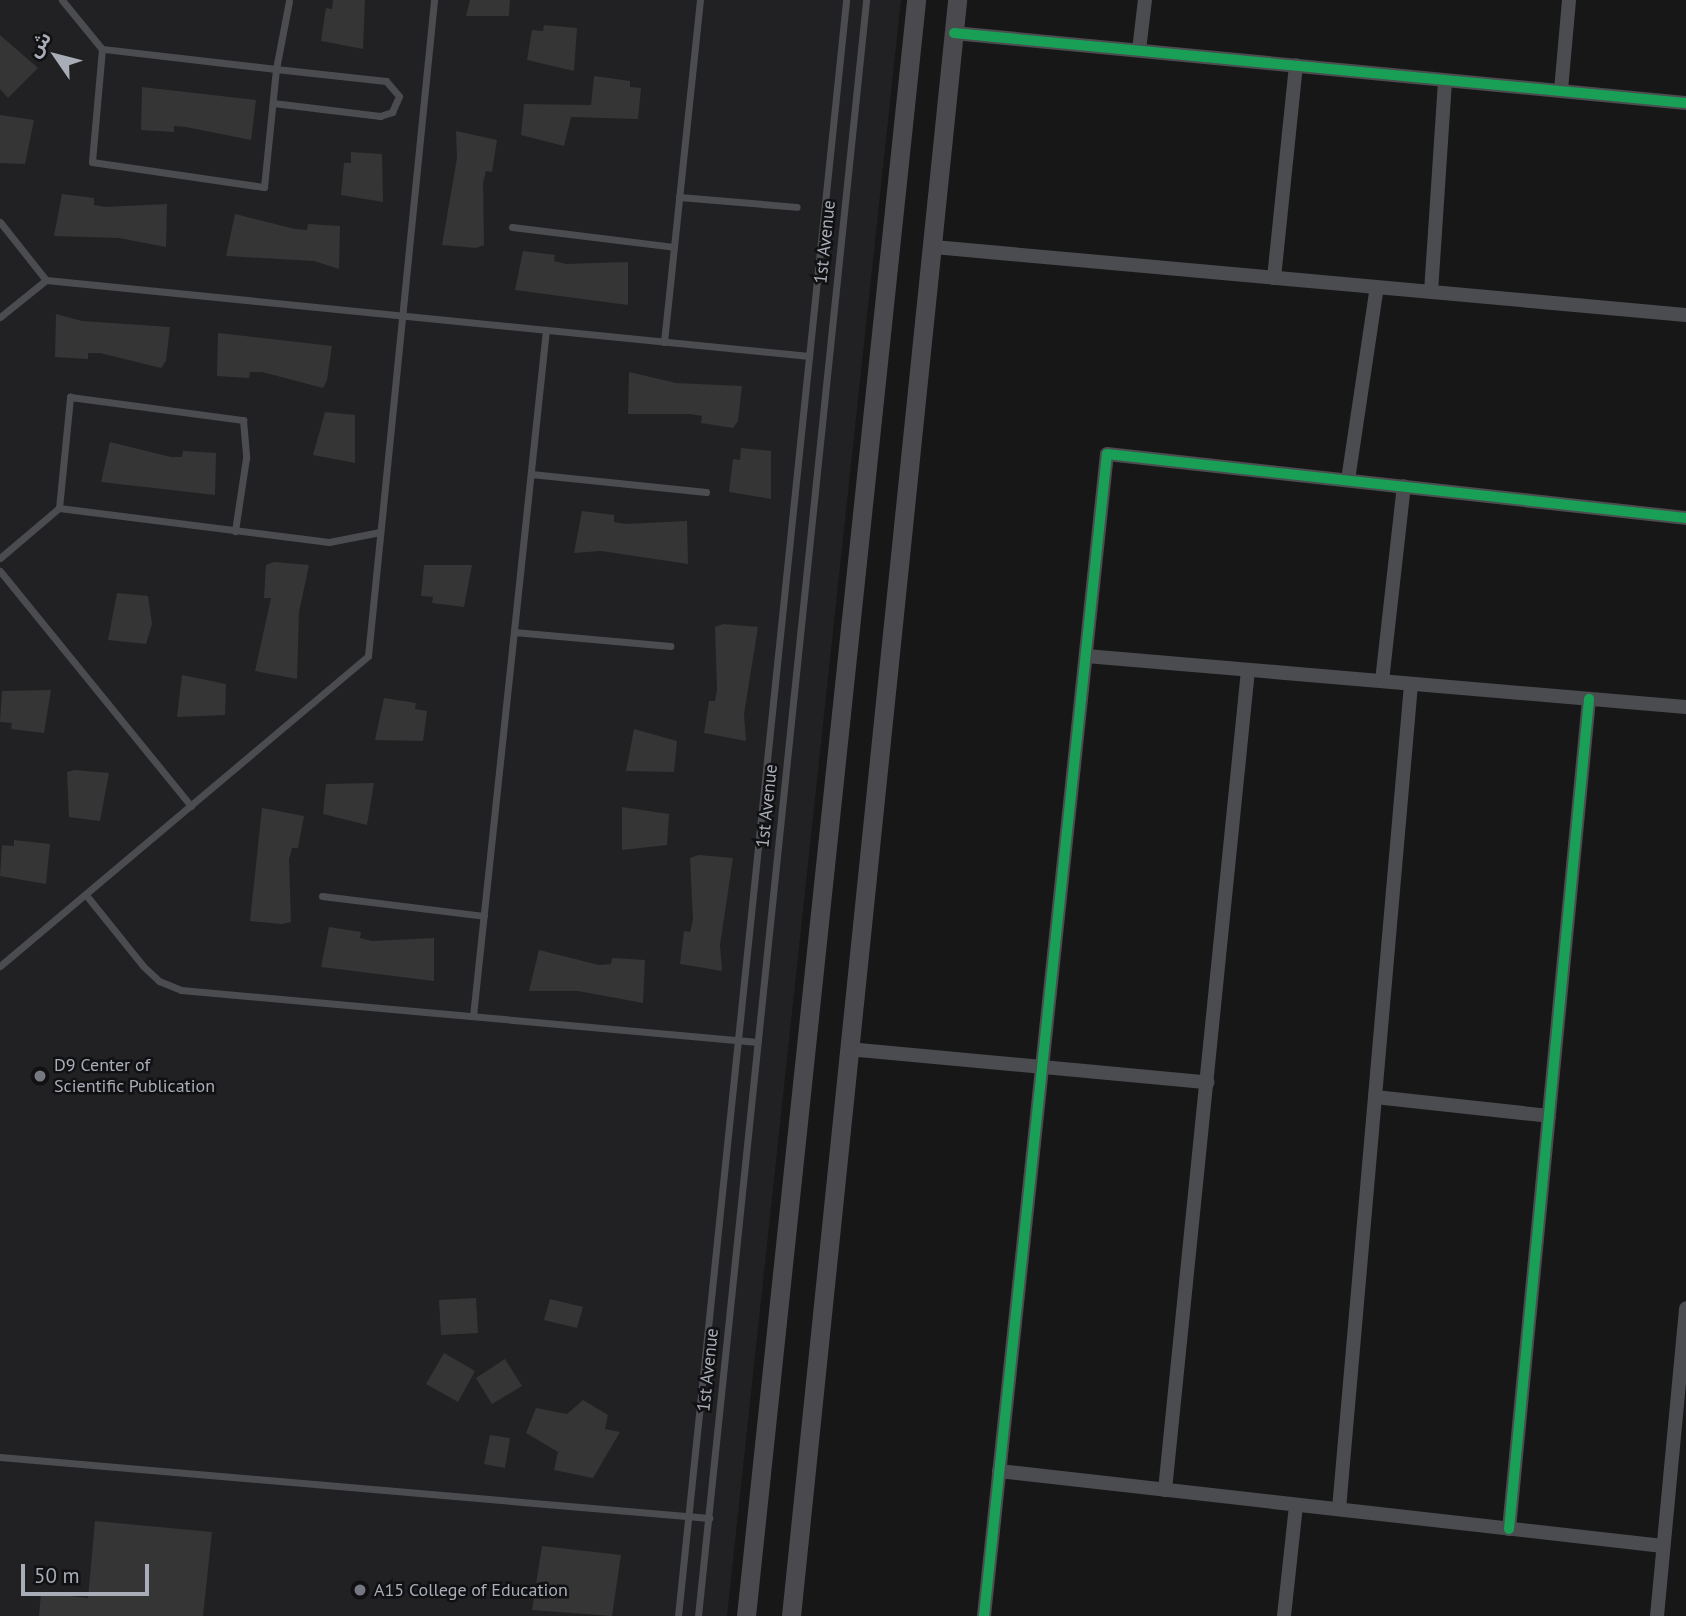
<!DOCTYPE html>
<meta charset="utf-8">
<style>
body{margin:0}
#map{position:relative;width:1686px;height:1616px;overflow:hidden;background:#171717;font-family:"PT Sans","Noto Sans Arabic",sans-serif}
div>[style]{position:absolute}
.built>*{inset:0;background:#212123}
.building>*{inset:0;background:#353536}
.lane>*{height:7px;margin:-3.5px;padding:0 3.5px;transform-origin:3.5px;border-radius:3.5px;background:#4b4c50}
.street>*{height:14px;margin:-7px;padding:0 7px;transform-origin:7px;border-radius:7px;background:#4b4c50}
.secondary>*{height:19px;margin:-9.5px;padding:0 9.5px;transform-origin:9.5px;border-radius:9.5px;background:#4a4a4e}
.cycleway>*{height:10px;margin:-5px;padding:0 5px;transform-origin:5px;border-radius:5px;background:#1a9f57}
.dots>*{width:19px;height:19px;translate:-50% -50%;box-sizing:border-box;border:4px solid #111113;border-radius:50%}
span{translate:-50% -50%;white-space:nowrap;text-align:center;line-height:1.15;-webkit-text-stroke:5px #111113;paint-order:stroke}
.street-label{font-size:18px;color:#a8adb8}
.poi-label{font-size:18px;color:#a8adb8}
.left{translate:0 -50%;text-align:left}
.north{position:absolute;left:21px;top:21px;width:70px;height:70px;-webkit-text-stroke:5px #111113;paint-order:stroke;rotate:305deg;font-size:19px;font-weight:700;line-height:28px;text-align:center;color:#a8adb8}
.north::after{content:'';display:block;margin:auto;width:24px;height:32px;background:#a8adb8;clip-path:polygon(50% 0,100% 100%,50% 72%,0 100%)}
.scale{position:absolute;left:21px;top:1564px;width:128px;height:32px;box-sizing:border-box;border:4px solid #a8adb8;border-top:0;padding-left:9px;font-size:21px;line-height:24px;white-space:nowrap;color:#a8adb8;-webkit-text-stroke:5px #111113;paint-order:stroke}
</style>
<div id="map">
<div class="built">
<div style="clip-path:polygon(0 0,901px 0,727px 1616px,0 1616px)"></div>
</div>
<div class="building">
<div style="clip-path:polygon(333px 0,365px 0,363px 49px,321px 41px,326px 8px,332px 9px)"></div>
<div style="clip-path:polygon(470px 0,510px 0,509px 16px,466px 16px)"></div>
<div style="clip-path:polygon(544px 25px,577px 28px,574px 71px,527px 60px,532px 30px,543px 31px)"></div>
<div style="clip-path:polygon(0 35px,38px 68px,8px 98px,0 89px)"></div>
<div style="clip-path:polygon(594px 76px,630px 81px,630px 87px,641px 88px,638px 119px,571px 117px,564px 146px,521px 135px,524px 104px,591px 105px)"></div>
<div style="clip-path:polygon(142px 87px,256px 100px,251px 140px,186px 127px,174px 126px,174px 132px,141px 130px)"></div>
<div style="clip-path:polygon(0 115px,34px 120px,25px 164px,0 163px)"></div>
<div style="clip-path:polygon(456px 131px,497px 140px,492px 172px,486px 171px,483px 183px,484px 245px,476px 248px,442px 245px,457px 158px)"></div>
<div style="clip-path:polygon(351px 152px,382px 154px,383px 202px,341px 195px,344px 163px,351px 163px)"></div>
<div style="clip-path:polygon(62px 194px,94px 198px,94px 205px,105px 207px,167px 204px,166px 247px,119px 238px,54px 236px)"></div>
<div style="clip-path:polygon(235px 214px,295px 229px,307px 230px,308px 224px,340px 226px,339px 269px,314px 261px,226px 256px)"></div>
<div style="clip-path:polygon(523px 251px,555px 255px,554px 261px,566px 264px,628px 262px,628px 305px,515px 290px)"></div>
<div style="clip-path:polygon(56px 314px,82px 321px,170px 327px,166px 361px,161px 368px,100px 353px,88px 353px,88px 359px,55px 357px)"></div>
<div style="clip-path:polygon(218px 333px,332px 346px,327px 380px,323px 388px,262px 372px,250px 372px,249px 378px,217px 376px)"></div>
<div style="clip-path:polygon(629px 372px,676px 383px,742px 386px,738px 421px,733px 428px,701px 423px,702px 416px,690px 414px,628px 414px)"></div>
<div style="clip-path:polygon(325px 412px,355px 415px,355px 463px,313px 455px)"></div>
<div style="clip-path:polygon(110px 442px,171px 457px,182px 457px,183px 451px,216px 453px,215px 495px,101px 482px)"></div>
<div style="clip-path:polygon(741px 448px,771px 451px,771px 499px,729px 492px,733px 459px,740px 460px)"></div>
<div style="clip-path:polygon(582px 511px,614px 515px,614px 522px,625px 524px,687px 521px,688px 564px,601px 551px,574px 553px)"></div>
<div style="clip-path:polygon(274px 562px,309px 565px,299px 612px,297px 679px,255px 671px,271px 598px,264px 598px,266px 565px)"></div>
<div style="clip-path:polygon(424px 565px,472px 565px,464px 607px,432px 603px,433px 597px,421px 596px)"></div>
<div style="clip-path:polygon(117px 593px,148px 596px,152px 624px,146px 644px,108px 640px)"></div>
<div style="clip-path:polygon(723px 624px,758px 627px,744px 714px,746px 741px,704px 733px,709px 701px,715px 701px,717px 690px,715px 627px)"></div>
<div style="clip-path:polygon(182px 675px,226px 684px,225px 715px,177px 717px)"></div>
<div style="clip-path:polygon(51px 690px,44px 733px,11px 729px,12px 723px,0 722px,2px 691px)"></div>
<div style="clip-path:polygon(384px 698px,416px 703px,415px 709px,427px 711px,423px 741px,375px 740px)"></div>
<div style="clip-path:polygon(634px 729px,677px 741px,674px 772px,626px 771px)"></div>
<div style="clip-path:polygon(75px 770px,109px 773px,100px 821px,69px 817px,67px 772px)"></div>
<div style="clip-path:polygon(374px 783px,367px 825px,323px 814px,326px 784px)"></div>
<div style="clip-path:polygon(622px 807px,669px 814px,667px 845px,622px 850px)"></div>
<div style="clip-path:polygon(262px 808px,304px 816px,298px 848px,292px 848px,289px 859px,291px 922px,282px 924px,250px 921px)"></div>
<div style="clip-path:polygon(14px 840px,50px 844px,46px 884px,0 876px,2px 845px,14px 846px)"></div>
<div style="clip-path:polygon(699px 855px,733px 858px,720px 945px,722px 971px,680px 964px,684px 931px,690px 932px,693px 920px,690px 858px)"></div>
<div style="clip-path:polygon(329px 927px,361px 932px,360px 938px,372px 941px,434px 938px,434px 981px,321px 967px)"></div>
<div style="clip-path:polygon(539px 950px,599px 965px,611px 964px,612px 958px,645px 960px,643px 1003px,578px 991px,529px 991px)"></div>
<div style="clip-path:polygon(476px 1298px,478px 1333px,441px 1335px,439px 1300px)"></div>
<div style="clip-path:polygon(550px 1299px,583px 1307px,577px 1328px,544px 1320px)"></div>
<div style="clip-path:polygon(444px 1353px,475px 1371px,458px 1402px,426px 1384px)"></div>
<div style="clip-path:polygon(505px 1359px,522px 1386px,492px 1404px,476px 1378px)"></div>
<div style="clip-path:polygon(583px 1400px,608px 1415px,605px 1429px,620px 1432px,593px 1478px,554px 1470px,558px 1452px,526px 1433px,536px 1408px,567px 1414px)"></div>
<div style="clip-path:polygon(490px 1435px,510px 1438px,505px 1468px,484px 1464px)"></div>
<div style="clip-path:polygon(95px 1521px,212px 1532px,203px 1616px,39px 1616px,41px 1593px,88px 1598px)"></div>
<div style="clip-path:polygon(542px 1546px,621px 1555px,612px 1616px,532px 1610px)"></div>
</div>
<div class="lane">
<div style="left:62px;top:0;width:63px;rotate:50.8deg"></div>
<div style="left:102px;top:49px;width:113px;rotate:95.1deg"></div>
<div style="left:92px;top:162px;width:174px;rotate:8.3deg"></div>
<div style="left:264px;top:187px;width:119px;rotate:-84.2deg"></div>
<div style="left:276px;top:69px;width:175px;rotate:-173.4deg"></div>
<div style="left:273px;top:103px;width:108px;rotate:6.9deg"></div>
<div style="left:380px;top:116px;width:13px;rotate:-18deg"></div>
<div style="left:392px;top:112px;width:17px;rotate:-66deg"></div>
<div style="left:399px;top:96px;width:20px;rotate:-131deg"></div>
<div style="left:386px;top:81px;width:111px;rotate:-173.8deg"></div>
<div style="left:276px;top:69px;width:69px;rotate:-79.2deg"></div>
<div style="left:679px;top:197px;width:118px;rotate:4.8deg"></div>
<div style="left:0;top:222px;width:74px;rotate:51.6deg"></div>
<div style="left:46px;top:280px;width:59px;rotate:141.2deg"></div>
<div style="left:512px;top:227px;width:163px;rotate:7deg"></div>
<div style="left:46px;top:280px;width:767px;rotate:5.69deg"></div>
<div style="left:664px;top:342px;width:344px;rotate:-84deg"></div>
<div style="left:531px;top:474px;width:176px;rotate:5.9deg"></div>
<div style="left:59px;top:508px;width:272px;rotate:7.2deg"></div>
<div style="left:329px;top:542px;width:52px;rotate:-11.1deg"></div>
<div style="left:0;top:558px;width:77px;rotate:-40.3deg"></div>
<div style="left:59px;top:508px;width:112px;rotate:-84.3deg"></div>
<div style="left:70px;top:397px;width:175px;rotate:7.6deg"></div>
<div style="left:243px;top:420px;width:38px;rotate:85deg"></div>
<div style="left:246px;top:458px;width:74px;rotate:98.6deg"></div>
<div style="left:0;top:571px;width:303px;rotate:50.9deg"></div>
<div style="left:514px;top:632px;width:157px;rotate:5.1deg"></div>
<div style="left:86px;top:895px;width:91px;rotate:51.2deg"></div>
<div style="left:143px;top:966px;width:22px;rotate:43deg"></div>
<div style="left:159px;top:981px;width:24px;rotate:22deg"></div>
<div style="left:181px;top:990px;width:579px;rotate:5.15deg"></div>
<div style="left:322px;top:896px;width:163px;rotate:7deg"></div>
<div style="left:0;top:966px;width:481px;rotate:-40.1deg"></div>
<div style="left:368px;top:656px;width:659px;rotate:-84.25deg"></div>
<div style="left:473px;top:1016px;width:690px;rotate:-83.93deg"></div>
<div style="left:0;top:1457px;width:712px;rotate:4.92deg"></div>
<div style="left:678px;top:1616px;width:1625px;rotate:-84.06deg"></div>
<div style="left:698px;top:1616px;width:1625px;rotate:-84.06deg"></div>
</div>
<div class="street">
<div style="left:954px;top:33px;width:735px;rotate:5.46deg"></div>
<div style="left:1139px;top:50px;width:50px;rotate:-83.2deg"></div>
<div style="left:1561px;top:90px;width:90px;rotate:-84.9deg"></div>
<div style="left:934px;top:247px;width:755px;rotate:5.17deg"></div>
<div style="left:1274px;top:278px;width:214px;rotate:-84.1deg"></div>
<div style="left:1431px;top:292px;width:212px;rotate:-86.2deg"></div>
<div style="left:1348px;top:480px;width:195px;rotate:-81.5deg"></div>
<div style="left:1086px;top:656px;width:602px;rotate:4.86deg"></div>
<div style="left:1382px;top:681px;width:196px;rotate:-83.6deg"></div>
<div style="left:848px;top:1049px;width:361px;rotate:5.3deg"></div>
<div style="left:1375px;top:1097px;width:175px;rotate:6.2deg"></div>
<div style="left:999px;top:1471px;width:668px;rotate:6.44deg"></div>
<div style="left:1165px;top:1490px;width:824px;rotate:-84.22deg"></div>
<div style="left:1339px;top:1509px;width:828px;rotate:-85.01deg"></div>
<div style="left:1509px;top:1529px;width:834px;rotate:-84.49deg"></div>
<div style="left:984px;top:1616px;width:1168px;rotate:-83.96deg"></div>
<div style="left:1107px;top:454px;width:583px;rotate:6.31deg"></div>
<div style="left:1284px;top:1616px;width:112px;rotate:-83.8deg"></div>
<div style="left:1657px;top:1616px;width:309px;rotate:-84.6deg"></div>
</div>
<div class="secondary">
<div style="left:746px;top:1616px;width:1625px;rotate:-83.99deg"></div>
<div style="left:791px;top:1616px;width:1625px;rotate:-84.13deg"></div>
</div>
<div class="cycleway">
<div style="left:954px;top:33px;width:735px;rotate:5.46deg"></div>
<div style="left:1509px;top:1529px;width:834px;rotate:-84.49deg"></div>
<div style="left:984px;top:1616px;width:1168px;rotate:-83.96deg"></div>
<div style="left:1107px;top:454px;width:583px;rotate:6.31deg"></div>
</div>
<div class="dots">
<div style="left:40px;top:1076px;background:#757880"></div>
<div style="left:360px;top:1590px;background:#757880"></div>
</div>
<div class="street-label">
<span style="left:825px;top:242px;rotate:-84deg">1st Avenue</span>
<span style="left:767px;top:806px;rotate:-84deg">1st Avenue</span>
<span style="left:708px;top:1370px;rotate:-84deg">1st Avenue</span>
</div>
<div class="poi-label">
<span class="left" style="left:54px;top:1076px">D9 Center of<br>Scientific Publication</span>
<span class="left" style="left:374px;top:1590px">A15 College of Education</span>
</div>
<div class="north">ش</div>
<div class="scale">50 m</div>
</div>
